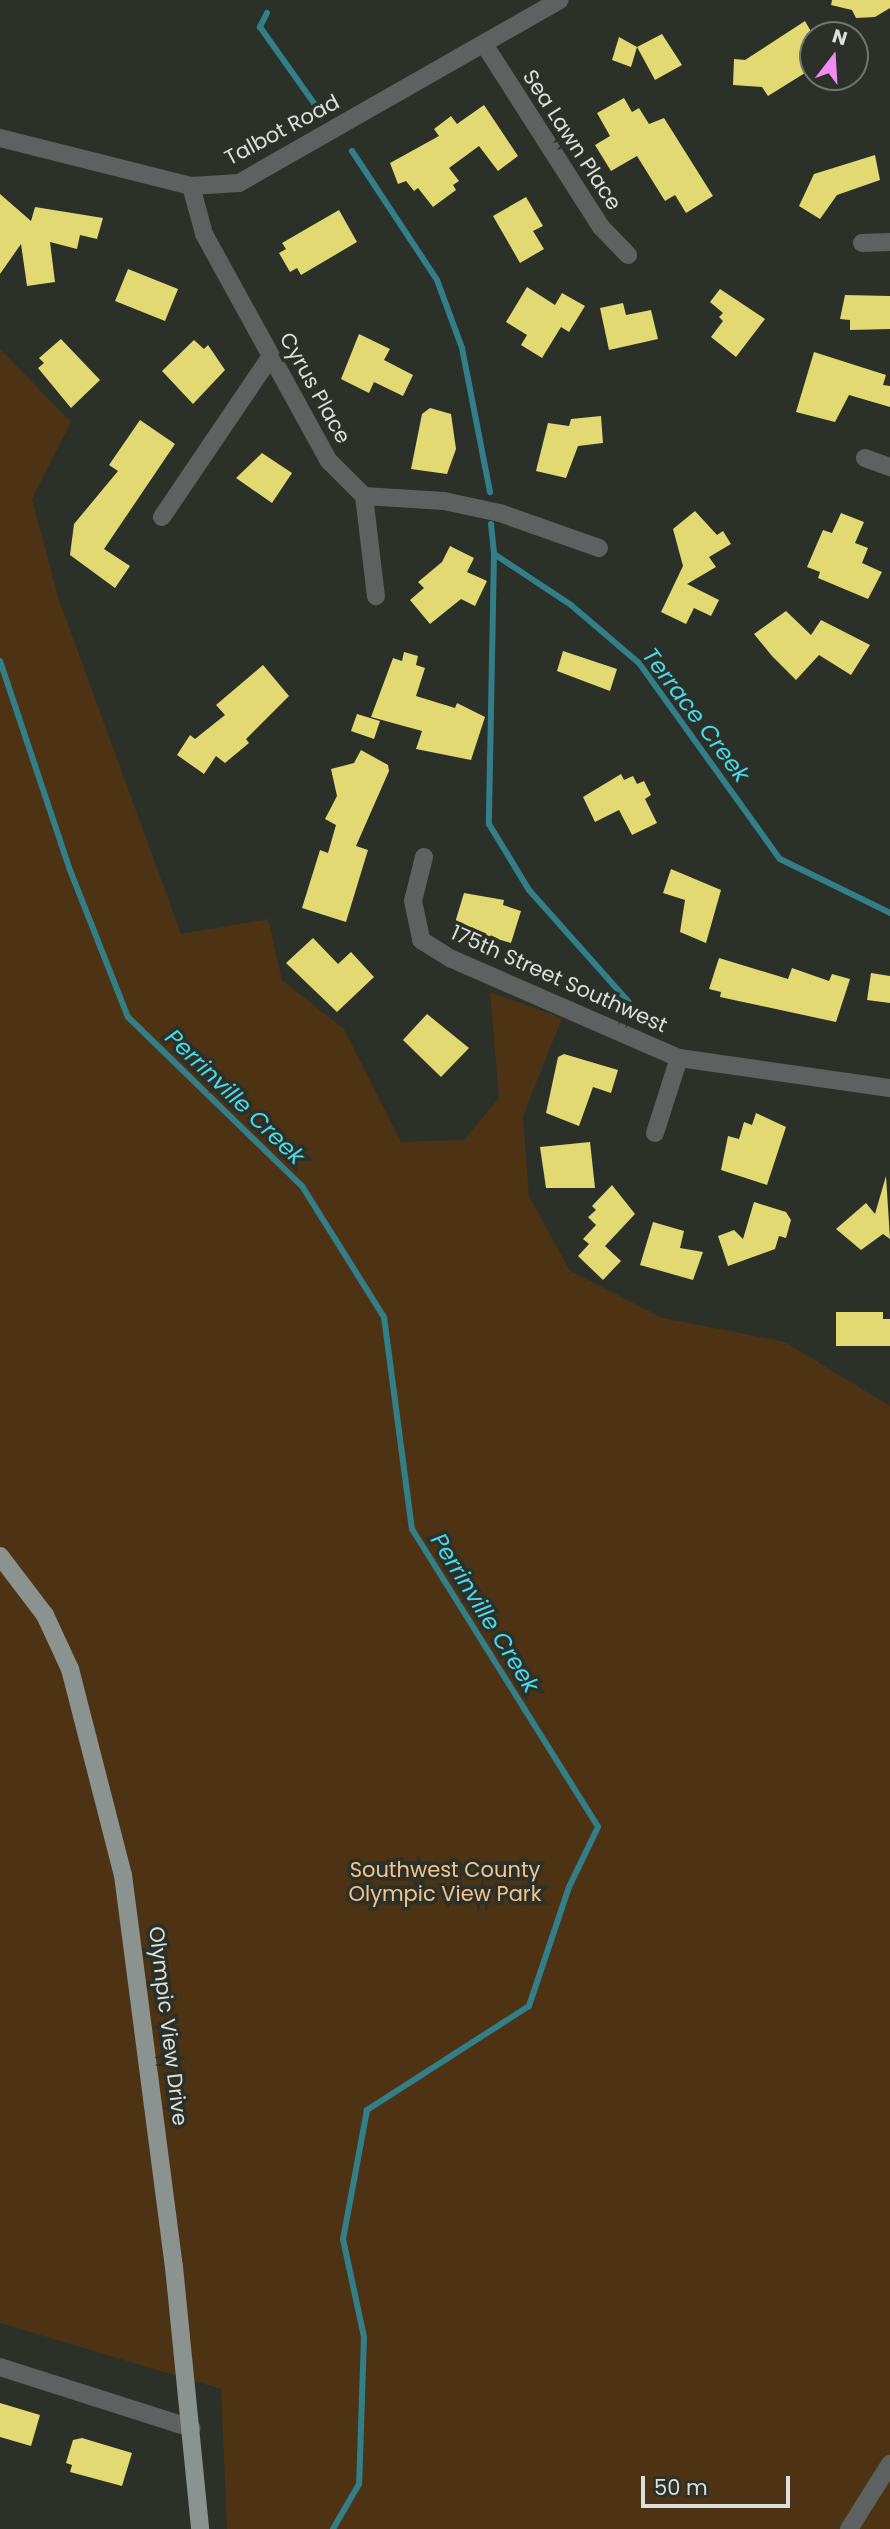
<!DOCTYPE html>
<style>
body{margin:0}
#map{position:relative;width:890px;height:2529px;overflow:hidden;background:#2b3029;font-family:Poppins,sans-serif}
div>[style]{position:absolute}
.green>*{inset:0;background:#4d3313}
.stream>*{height:6px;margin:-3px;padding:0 3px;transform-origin:3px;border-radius:3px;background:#337f89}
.building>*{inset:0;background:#e2d972}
.minor>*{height:18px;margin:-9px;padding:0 9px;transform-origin:9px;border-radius:9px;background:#5d615f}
.major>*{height:18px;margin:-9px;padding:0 9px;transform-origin:9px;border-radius:9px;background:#8a9390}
span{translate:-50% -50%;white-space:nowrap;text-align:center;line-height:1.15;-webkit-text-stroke:7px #2b3029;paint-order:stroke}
.street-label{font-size:21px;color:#dcdfdb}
.park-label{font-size:21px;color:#f5c389}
.water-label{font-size:23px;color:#47dced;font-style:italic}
.north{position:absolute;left:799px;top:21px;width:70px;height:70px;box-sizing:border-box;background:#2b3029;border:2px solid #727670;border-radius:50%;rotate:17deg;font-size:19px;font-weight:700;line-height:28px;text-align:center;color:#dcdfdb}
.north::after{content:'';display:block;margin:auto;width:24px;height:32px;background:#f38af1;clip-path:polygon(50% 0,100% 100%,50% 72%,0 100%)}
.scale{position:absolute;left:641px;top:2476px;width:149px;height:32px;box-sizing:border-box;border:4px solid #dcdfdb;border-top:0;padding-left:9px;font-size:21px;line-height:24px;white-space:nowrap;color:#dcdfdb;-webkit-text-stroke:5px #2b3029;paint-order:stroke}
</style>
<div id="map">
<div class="green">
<div style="clip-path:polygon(0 349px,71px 422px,32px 499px,58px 597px,181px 934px,268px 919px,282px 980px,344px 1029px,401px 1142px,464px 1140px,499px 1098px,490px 992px,562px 1018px,523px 1116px,529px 1196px,570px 1271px,663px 1318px,785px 1342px,890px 1406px,890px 2529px,227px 2529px,221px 2389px,0 2323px)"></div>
</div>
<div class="stream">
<div style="left:267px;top:13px;width:16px;rotate:117deg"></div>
<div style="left:260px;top:27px;width:100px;rotate:54.7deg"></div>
<div style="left:352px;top:151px;width:154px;rotate:56.6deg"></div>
<div style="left:437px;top:280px;width:72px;rotate:69.8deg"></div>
<div style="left:462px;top:348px;width:147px;rotate:79deg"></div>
<div style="left:491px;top:524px;width:30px;rotate:84deg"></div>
<div style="left:494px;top:554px;width:92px;rotate:33.5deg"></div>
<div style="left:571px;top:605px;width:89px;rotate:40.5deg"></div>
<div style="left:639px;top:663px;width:241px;rotate:54.3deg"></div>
<div style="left:780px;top:859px;width:123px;rotate:26.1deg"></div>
<div style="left:494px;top:554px;width:270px;rotate:91.1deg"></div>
<div style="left:489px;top:824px;width:77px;rotate:58.8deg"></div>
<div style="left:529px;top:890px;width:158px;rotate:48.3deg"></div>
<div style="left:0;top:661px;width:220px;rotate:71.5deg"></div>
<div style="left:70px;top:870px;width:158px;rotate:68.5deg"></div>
<div style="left:128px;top:1017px;width:243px;rotate:44.2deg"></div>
<div style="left:302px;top:1186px;width:155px;rotate:58deg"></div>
<div style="left:384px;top:1317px;width:214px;rotate:82.5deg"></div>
<div style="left:412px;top:1529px;width:351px;rotate:58deg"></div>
<div style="left:598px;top:1827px;width:67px;rotate:115.8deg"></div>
<div style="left:569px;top:1887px;width:126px;rotate:108.6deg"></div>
<div style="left:529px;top:2006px;width:193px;rotate:147.3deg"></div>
<div style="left:367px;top:2110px;width:131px;rotate:100.5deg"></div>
<div style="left:343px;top:2239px;width:100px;rotate:77.9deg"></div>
<div style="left:364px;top:2337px;width:147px;rotate:91.9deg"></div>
<div style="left:359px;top:2484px;width:52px;rotate:120deg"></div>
</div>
<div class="building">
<div style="clip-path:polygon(832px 0,890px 0,890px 8px,875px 17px,856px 18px,852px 10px,831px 5px)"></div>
<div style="clip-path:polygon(805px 21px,813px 35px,813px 68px,768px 96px,762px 87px,733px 85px,734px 59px,745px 60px)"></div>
<div style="clip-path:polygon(662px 34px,682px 65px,655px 80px,637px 47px,631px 67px,612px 60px,619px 37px,637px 47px)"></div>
<div style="clip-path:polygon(624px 98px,632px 112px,639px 108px,649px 124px,664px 118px,713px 196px,686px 213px,675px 195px,665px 201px,637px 156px,611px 171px,595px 145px,610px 136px,597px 113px)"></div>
<div style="clip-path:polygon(484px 105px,518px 156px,498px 171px,479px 146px,449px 168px,459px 181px,453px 185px,456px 190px,433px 207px,418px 188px,414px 191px,406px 181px,398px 184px,390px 163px,439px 136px,434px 129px,451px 116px,457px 124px)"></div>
<div style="clip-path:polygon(875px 155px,880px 180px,837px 195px,820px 219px,799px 206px,814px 174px)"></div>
<div style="clip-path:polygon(0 194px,31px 221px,35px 207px,103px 218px,97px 239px,80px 235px,77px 249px,50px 242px,55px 282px,27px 286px,21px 244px,0 274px)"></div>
<div style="clip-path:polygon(526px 197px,543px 226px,533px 231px,544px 249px,520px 263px,493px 216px)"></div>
<div style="clip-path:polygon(339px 210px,357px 242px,301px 275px,297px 268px,290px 272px,279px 253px,286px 249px,282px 243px)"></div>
<div style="clip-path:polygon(128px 269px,178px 289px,165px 321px,115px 301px)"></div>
<div style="clip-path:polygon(527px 287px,555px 305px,562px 293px,585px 306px,569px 332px,561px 327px,542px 358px,521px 345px,527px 335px,506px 322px)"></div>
<div style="clip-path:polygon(720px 289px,765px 319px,736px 357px,711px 337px,723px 321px,719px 317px,723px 313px,710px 302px)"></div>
<div style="clip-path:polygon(845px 295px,890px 296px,890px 329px,850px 330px,850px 320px,840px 319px)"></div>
<div style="clip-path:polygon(623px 303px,626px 315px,651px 310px,658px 339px,609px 350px,600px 308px)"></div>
<div style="clip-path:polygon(359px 334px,390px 349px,384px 360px,413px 375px,403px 396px,374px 382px,369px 393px,341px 379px)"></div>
<div style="clip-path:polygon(61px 339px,100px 380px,71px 408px,38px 368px,44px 363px,39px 358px)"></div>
<div style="clip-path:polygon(194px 340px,204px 349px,208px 345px,225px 370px,193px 404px,162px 371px)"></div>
<div style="clip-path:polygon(814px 352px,886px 375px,883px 385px,890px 386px,890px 407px,849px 395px,835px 422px,796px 412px)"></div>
<div style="clip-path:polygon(430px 408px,451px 414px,456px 449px,447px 474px,411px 469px,422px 414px)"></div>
<div style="clip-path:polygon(601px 416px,603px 443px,578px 446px,566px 478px,536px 471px,548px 423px,569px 426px,571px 419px)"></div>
<div style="clip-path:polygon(140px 420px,175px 444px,104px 549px,130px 566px,115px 588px,70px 555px,74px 524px,118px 471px,109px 465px)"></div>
<div style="clip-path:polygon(262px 453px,292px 473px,272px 503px,236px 478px)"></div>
<div style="clip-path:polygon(695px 511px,717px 535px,723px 531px,731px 544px,709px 557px,716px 567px,687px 584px,719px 600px,711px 616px,694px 608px,686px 624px,661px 612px,683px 566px,673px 529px)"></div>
<div style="clip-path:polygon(841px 513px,864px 522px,855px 543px,868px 548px,862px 563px,882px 572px,868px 599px,818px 578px,820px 572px,807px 567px,823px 530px,832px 533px)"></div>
<div style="clip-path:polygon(450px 546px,474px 558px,467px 572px,487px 581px,475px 606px,461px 599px,430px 624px,410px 600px,424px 588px,418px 582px,442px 562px)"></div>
<div style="clip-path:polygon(786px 611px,811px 635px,821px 620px,870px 645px,851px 675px,819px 655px,796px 680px,772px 656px,754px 634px)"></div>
<div style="clip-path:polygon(563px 651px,617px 669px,610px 691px,557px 671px)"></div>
<div style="clip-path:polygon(404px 652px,418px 656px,416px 665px,425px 668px,416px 696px,455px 708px,457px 703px,485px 717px,471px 760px,416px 749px,422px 731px,371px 717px,393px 658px,402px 661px)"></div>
<div style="clip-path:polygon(263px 665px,289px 696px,246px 739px,249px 743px,225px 763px,216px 756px,204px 774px,177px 755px,190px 735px,195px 739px,225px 715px,216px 705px)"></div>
<div style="clip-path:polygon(357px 714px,380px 721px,374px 739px,351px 731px)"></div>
<div style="clip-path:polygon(361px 750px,388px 765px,389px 771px,356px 846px,368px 850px,346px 922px,302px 908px,320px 850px,328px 853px,336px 825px,325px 819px,337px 796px,331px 769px,354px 763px)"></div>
<div style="clip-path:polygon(621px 774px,624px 780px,633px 776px,637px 784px,644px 781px,651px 795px,645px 799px,657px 823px,632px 835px,619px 810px,595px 822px,583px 797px)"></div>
<div style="clip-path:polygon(671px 869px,721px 890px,706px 943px,680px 932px,685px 900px,663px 893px)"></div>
<div style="clip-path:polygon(464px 893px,504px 900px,503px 905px,521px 911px,511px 943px,454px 926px)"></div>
<div style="clip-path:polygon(313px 938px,338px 964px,351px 952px,374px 977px,337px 1012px,286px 963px)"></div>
<div style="clip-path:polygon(719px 958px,788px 979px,792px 968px,829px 981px,832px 974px,850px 979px,836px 1022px,720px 997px,721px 992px,709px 989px)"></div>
<div style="clip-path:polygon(871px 973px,890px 976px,890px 1003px,867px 1000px)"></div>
<div style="clip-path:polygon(427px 1014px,469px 1048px,441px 1077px,403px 1040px)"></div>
<div style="clip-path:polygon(564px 1054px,618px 1070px,611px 1093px,593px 1087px,579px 1126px,546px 1113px,558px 1057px)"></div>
<div style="clip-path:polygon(756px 1113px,786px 1127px,767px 1185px,721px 1170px,728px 1136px,739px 1139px,744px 1122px,752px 1125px)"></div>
<div style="clip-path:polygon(590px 1142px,595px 1188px,546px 1188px,540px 1147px)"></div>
<div style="clip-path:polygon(886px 1176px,890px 1239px,883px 1234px,861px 1250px,836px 1229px,866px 1203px,875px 1214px)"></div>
<div style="clip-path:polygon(612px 1185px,635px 1214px,605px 1246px,621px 1261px,603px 1280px,578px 1256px,589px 1244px,583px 1239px,596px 1225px,588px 1217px,596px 1210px,592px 1206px)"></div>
<div style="clip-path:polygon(754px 1202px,786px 1212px,791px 1220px,786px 1238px,779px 1236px,775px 1249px,728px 1266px,718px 1236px,734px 1230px,743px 1239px)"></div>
<div style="clip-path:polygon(653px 1222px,684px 1231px,680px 1248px,703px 1252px,693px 1280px,640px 1265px)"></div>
<div style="clip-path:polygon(836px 1312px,883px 1312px,883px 1319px,890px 1319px,890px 1346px,836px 1346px)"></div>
<div style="clip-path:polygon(0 2403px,40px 2415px,31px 2446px,0 2437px)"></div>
<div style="clip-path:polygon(82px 2438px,132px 2453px,122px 2486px,70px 2472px,72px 2465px,66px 2463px,73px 2440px)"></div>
</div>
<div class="minor">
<div style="left:484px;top:44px;width:217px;rotate:57.4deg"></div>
<div style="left:601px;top:227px;width:39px;rotate:46deg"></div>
<div style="left:0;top:138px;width:197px;rotate:14.1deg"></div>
<div style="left:191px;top:186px;width:48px;rotate:-3.6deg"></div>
<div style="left:239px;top:183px;width:369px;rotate:-29.7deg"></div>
<div style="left:191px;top:186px;width:50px;rotate:74.8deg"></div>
<div style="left:204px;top:234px;width:259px;rotate:61.2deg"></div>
<div style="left:329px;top:461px;width:49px;rotate:45deg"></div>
<div style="left:364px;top:496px;width:80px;rotate:3.6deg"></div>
<div style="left:444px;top:501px;width:57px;rotate:12.1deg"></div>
<div style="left:500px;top:513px;width:105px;rotate:19.5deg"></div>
<div style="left:862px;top:243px;width:28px;rotate:-2deg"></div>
<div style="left:865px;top:458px;width:27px;rotate:20deg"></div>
<div style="left:364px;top:496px;width:101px;rotate:83.2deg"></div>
<div style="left:162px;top:517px;width:194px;rotate:-55.9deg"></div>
<div style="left:424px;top:857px;width:45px;rotate:104deg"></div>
<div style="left:413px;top:901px;width:40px;rotate:78deg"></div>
<div style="left:421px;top:940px;width:36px;rotate:32deg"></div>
<div style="left:452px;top:959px;width:248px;rotate:23.6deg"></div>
<div style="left:679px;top:1058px;width:213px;rotate:8.1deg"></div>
<div style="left:655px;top:1133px;width:79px;rotate:-72.3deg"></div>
<div style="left:0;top:2367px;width:201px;rotate:17.7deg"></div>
<div style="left:849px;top:2529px;width:77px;rotate:-57.8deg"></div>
</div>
<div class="major">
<div style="left:0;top:1556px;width:74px;rotate:52.7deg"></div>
<div style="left:45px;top:1615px;width:60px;rotate:65.2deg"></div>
<div style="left:70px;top:1669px;width:213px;rotate:75.6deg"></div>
<div style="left:123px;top:1875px;width:395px;rotate:82.6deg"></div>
<div style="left:174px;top:2267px;width:263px;rotate:84.3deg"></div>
</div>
<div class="street-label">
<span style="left:282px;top:130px;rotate:-28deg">Talbot Road</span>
<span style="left:572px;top:140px;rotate:57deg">Sea Lawn Place</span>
<span style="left:315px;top:388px;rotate:61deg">Cyrus Place</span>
<span style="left:559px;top:979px;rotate:24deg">175th Street Southwest</span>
<span style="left:168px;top:2026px;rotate:83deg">Olympic View Drive</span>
</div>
<div class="park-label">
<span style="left:445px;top:1882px">Southwest County<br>Olympic View Park</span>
</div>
<div class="water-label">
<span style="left:696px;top:715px;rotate:53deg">Terrace Creek</span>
<span style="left:235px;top:1097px;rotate:44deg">Perrinville Creek</span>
<span style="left:485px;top:1613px;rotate:58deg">Perrinville Creek</span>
</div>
<div class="north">N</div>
<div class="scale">50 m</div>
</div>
